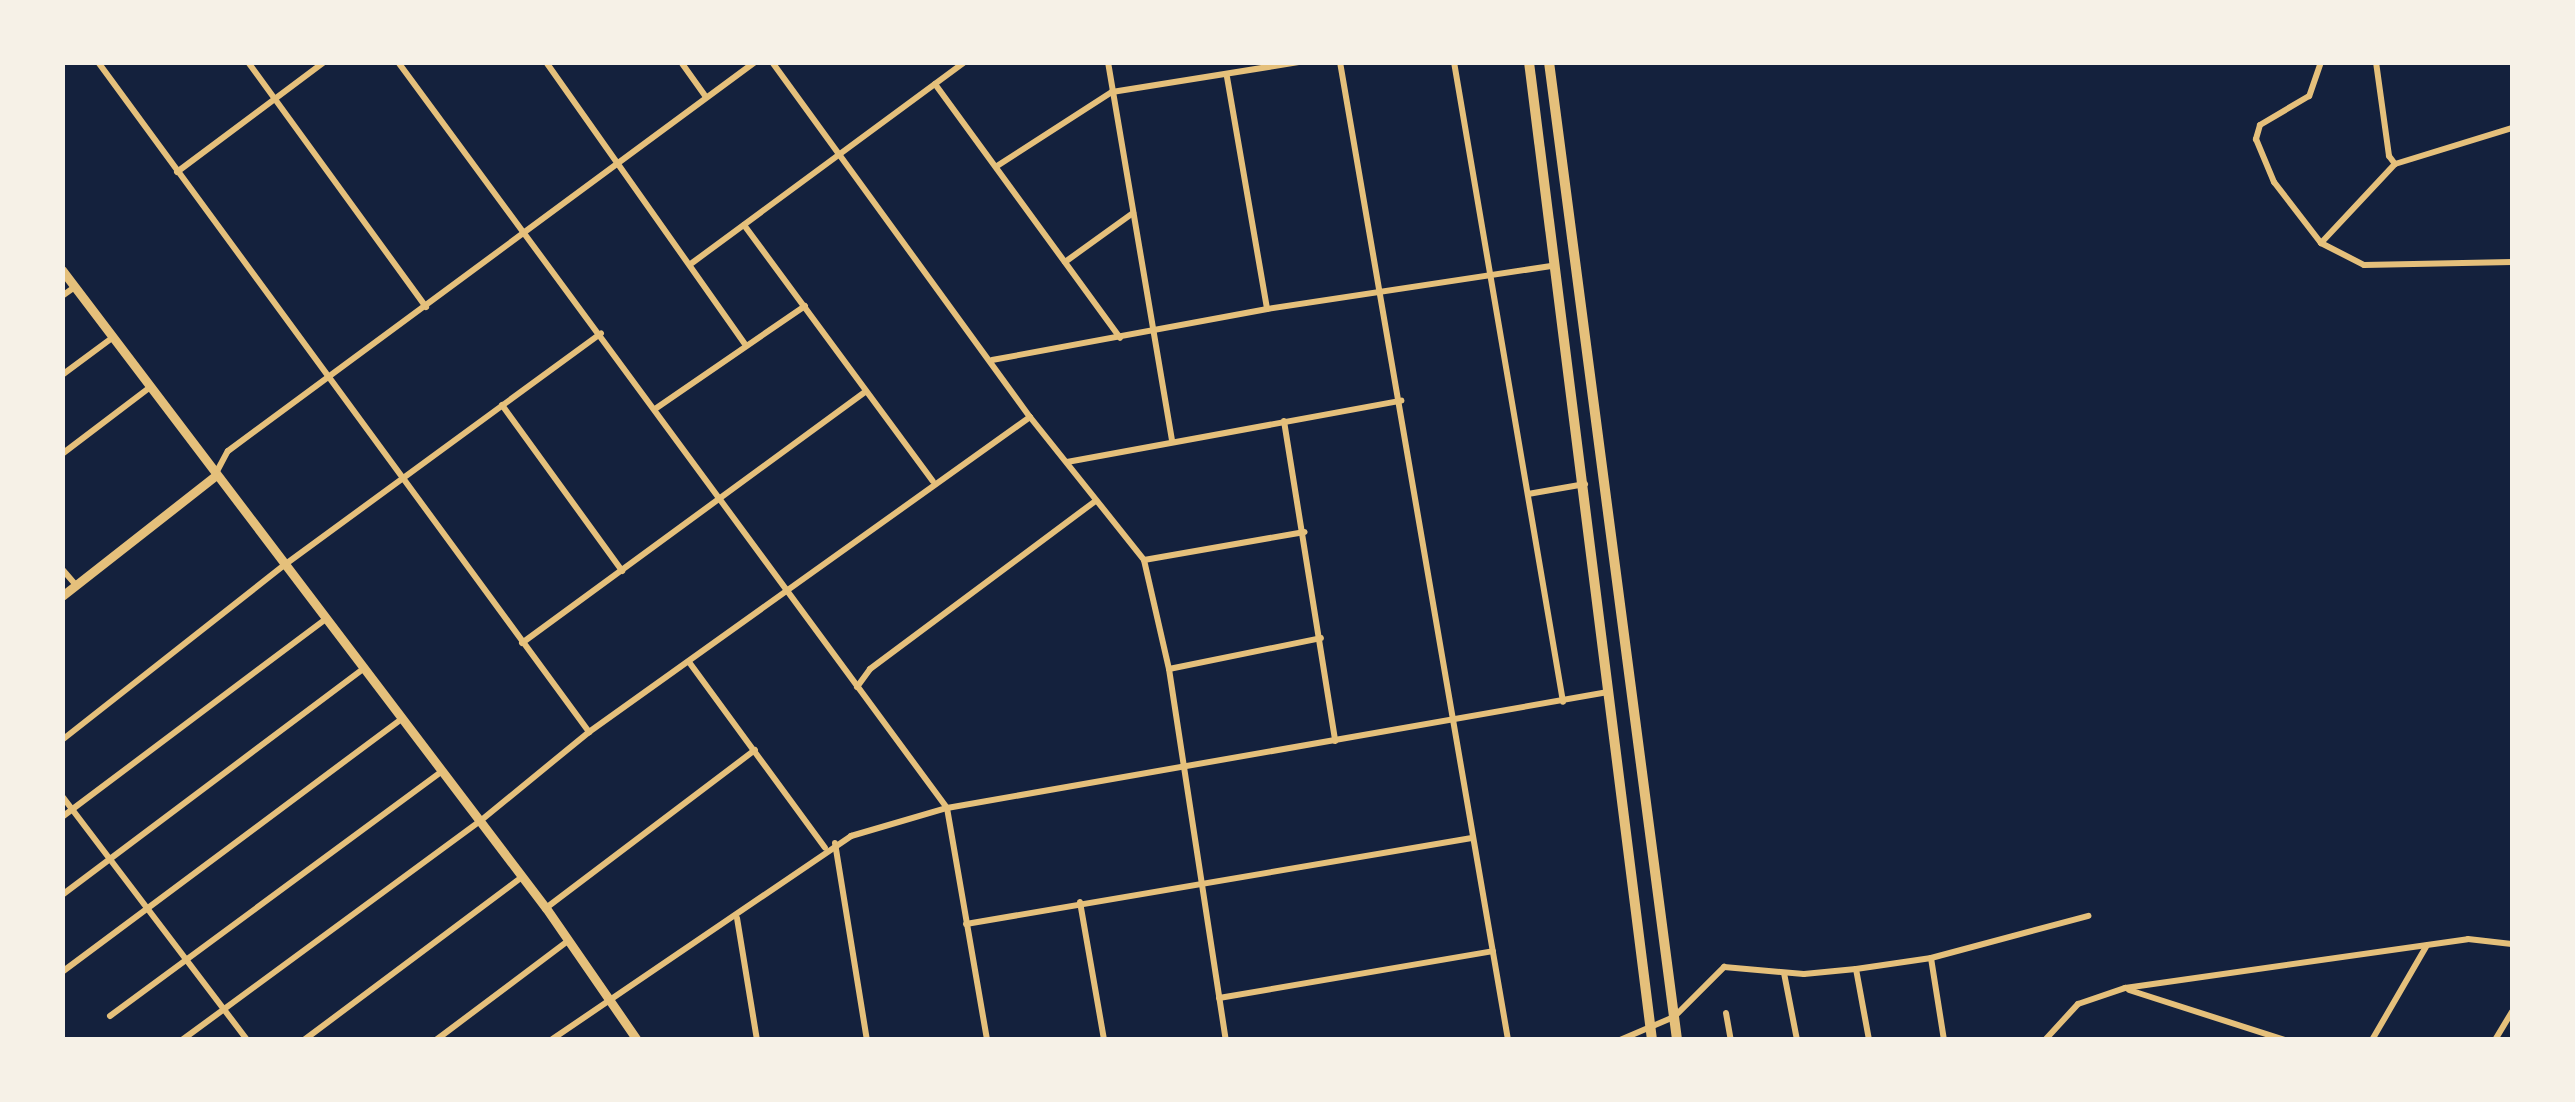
<!DOCTYPE html>
<style>
body{margin:0}
#map{position:relative;width:2575px;height:1102px;overflow:hidden;background:#14213d;font-family:"Libre Baskerville",serif}
div>[style]{position:absolute}
.minor>*{height:6px;margin:-3px;padding:0 3px;transform-origin:3px;border-radius:3px;background:#e5c07b}
.tertiary>*{height:9px;margin:-4.5px;padding:0 4.5px;transform-origin:4.5px;border-radius:4.5px;background:#e5c07b}
.primary>*{height:10px;margin:-5px;padding:0 5px;transform-origin:5px;border-radius:5px;background:#e5c07b}
span{translate:-50% -50%;white-space:nowrap;text-align:center;line-height:1.15;-webkit-text-stroke:9px #f6f1e7;paint-order:stroke}
.frame{position:absolute;inset:0;border:65px solid #f6f1e7;pointer-events:none}
</style>
<div id="map">
<div class="minor">
<div style="left:98px;top:62px;width:831px;rotate:53.76deg"></div>
<div style="left:248px;top:62px;width:303px;rotate:54deg"></div>
<div style="left:398px;top:62px;width:926px;rotate:53.65deg"></div>
<div style="left:947px;top:808px;width:235px;rotate:80.2deg"></div>
<div style="left:546px;top:62px;width:345px;rotate:54.8deg"></div>
<div style="left:681px;top:62px;width:43px;rotate:54.5deg"></div>
<div style="left:772px;top:62px;width:439px;rotate:54deg"></div>
<div style="left:1030px;top:417px;width:183px;rotate:51.4deg"></div>
<div style="left:1144px;top:560px;width:112px;rotate:77.1deg"></div>
<div style="left:1169px;top:669px;width:375px;rotate:81.3deg"></div>
<div style="left:1108px;top:62px;width:384px;rotate:80.4deg"></div>
<div style="left:1340px;top:62px;width:992px;rotate:80.25deg"></div>
<div style="left:1454px;top:62px;width:649px;rotate:80.33deg"></div>
<div style="left:2321px;top:62px;width:36px;rotate:109deg"></div>
<div style="left:2309px;top:96px;width:57px;rotate:149.4deg"></div>
<div style="left:2260px;top:125px;width:15px;rotate:106deg"></div>
<div style="left:2256px;top:139px;width:47px;rotate:67.3deg"></div>
<div style="left:2274px;top:182px;width:77px;rotate:52.4deg"></div>
<div style="left:2321px;top:243px;width:48px;rotate:27.1deg"></div>
<div style="left:2364px;top:265px;width:148px;rotate:-1.2deg"></div>
<div style="left:2376px;top:62px;width:95px;rotate:82.1deg"></div>
<div style="left:2389px;top:156px;width:10px;rotate:53deg"></div>
<div style="left:2395px;top:164px;width:122px;rotate:-17.1deg"></div>
<div style="left:1227px;top:77px;width:235px;rotate:80.2deg"></div>
<div style="left:935px;top:84px;width:314px;rotate:53.9deg"></div>
<div style="left:997px;top:166px;width:137px;rotate:-32.8deg"></div>
<div style="left:1112px;top:92px;width:189px;rotate:-9.1deg"></div>
<div style="left:177px;top:172px;width:184px;rotate:-36.8deg"></div>
<div style="left:744px;top:225px;width:318px;rotate:53.6deg"></div>
<div style="left:2321px;top:243px;width:108px;rotate:-46.9deg"></div>
<div style="left:1065px;top:262px;width:84px;rotate:-35.8deg"></div>
<div style="left:692px;top:263px;width:339px;rotate:-36.4deg"></div>
<div style="left:62px;top:296px;width:16px;rotate:-35deg"></div>
<div style="left:992px;top:360px;width:280px;rotate:-10.5deg"></div>
<div style="left:1267px;top:309px;width:289px;rotate:-8.6deg"></div>
<div style="left:62px;top:375px;width:62px;rotate:-36.5deg"></div>
<div style="left:502px;top:405px;width:205px;rotate:54.1deg"></div>
<div style="left:655px;top:409px;width:182px;rotate:-34.5deg"></div>
<div style="left:1284px;top:421px;width:324px;rotate:80.9deg"></div>
<div style="left:62px;top:454px;width:109px;rotate:-37.2deg"></div>
<div style="left:1067px;top:462px;width:340px;rotate:-10.4deg"></div>
<div style="left:215px;top:475px;width:27px;rotate:-62deg"></div>
<div style="left:228px;top:451px;width:655px;rotate:-36.43deg"></div>
<div style="left:1528px;top:494px;width:58px;rotate:-10deg"></div>
<div style="left:1144px;top:560px;width:163px;rotate:-9.9deg"></div>
<div style="left:62px;top:569px;width:21px;rotate:49deg"></div>
<div style="left:522px;top:643px;width:425px;rotate:-36.2deg"></div>
<div style="left:689px;top:662px;width:230px;rotate:53.8deg"></div>
<div style="left:1169px;top:669px;width:155px;rotate:-11.5deg"></div>
<div style="left:857px;top:687px;width:22px;rotate:-54deg"></div>
<div style="left:870px;top:669px;width:281px;rotate:-36.7deg"></div>
<div style="left:62px;top:740px;width:281px;rotate:-38.2deg"></div>
<div style="left:283px;top:566px;width:394px;rotate:-36.2deg"></div>
<div style="left:62px;top:796px;width:306px;rotate:52.8deg"></div>
<div style="left:62px;top:817px;width:328px;rotate:-36.9deg"></div>
<div style="left:835px;top:843px;width:200px;rotate:80.8deg"></div>
<div style="left:62px;top:895px;width:375px;rotate:-36.9deg"></div>
<div style="left:1080px;top:902px;width:140px;rotate:80.1deg"></div>
<div style="left:546px;top:908px;width:262px;rotate:-37.1deg"></div>
<div style="left:737px;top:918px;width:124px;rotate:80.7deg"></div>
<div style="left:966px;top:924px;width:513px;rotate:-9.65deg"></div>
<div style="left:1931px;top:958px;width:83px;rotate:81deg"></div>
<div style="left:1856px;top:969px;width:72px;rotate:79.6deg"></div>
<div style="left:62px;top:972px;width:422px;rotate:-36.7deg"></div>
<div style="left:1784px;top:973px;width:68px;rotate:79deg"></div>
<div style="left:2129px;top:990px;width:164px;rotate:17.8deg"></div>
<div style="left:1219px;top:998px;width:278px;rotate:-9.7deg"></div>
<div style="left:1726px;top:1013px;width:27px;rotate:80deg"></div>
<div style="left:110px;top:1016px;width:411px;rotate:-36.4deg"></div>
<div style="left:182px;top:1040px;width:368px;rotate:-36.3deg"></div>
<div style="left:479px;top:822px;width:142px;rotate:-39.3deg"></div>
<div style="left:589px;top:732px;width:542px;rotate:-35.54deg"></div>
<div style="left:304px;top:1040px;width:272px;rotate:-36.8deg"></div>
<div style="left:436px;top:1040px;width:165px;rotate:-36.9deg"></div>
<div style="left:551px;top:1040px;width:363px;rotate:-34.2deg"></div>
<div style="left:851px;top:836px;width:100px;rotate:-16.3deg"></div>
<div style="left:947px;top:808px;width:671px;rotate:-9.95deg"></div>
<div style="left:1620px;top:1040px;width:59px;rotate:-23.1deg"></div>
<div style="left:1674px;top:1017px;width:71px;rotate:-45deg"></div>
<div style="left:1724px;top:967px;width:80px;rotate:5deg"></div>
<div style="left:1804px;top:974px;width:52px;rotate:-5.5deg"></div>
<div style="left:1856px;top:969px;width:76px;rotate:-8.3deg"></div>
<div style="left:1931px;top:958px;width:163px;rotate:-15deg"></div>
<div style="left:2045px;top:1040px;width:49px;rotate:-47.5deg"></div>
<div style="left:2078px;top:1004px;width:50px;rotate:-18.8deg"></div>
<div style="left:2125px;top:988px;width:346px;rotate:-8.1deg"></div>
<div style="left:2468px;top:939px;width:44px;rotate:6.5deg"></div>
<div style="left:2372px;top:1040px;width:108px;rotate:-59.9deg"></div>
<div style="left:2495px;top:1040px;width:33px;rotate:-59deg"></div>
</div>
<div class="tertiary">
<div style="left:62px;top:270px;width:801px;rotate:52.82deg"></div>
<div style="left:546px;top:908px;width:160px;rotate:55.4deg"></div>
<div style="left:62px;top:596px;width:194px;rotate:-38.1deg"></div>
</div>
<div class="primary">
<div style="left:1529px;top:62px;width:986px;rotate:82.83deg"></div>
<div style="left:1549px;top:62px;width:986px;rotate:82.54deg"></div>
</div>
<div class="frame"></div>
</div>
